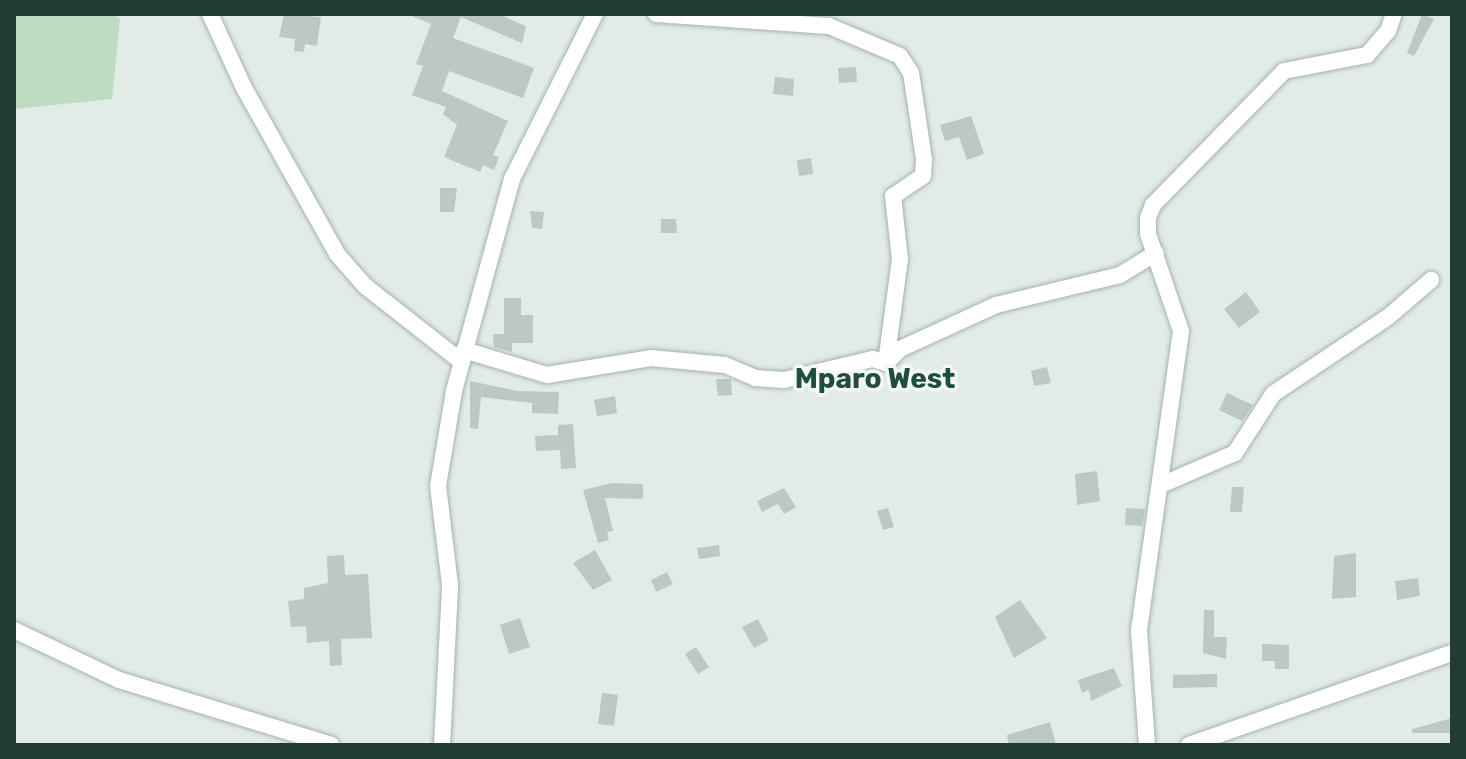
<!DOCTYPE html>
<style>
body{margin:0}
#map{position:relative;width:1466px;height:759px;overflow:hidden;background:#e2ece7;font-family:Rubik,sans-serif}
div>[style]{position:absolute}
.green>*{inset:0;background:#bddcc2}
.building>*{inset:0;background:#bbc9c2}
.roads{filter:drop-shadow(0 0 2px #a5b4ad) drop-shadow(0 0 2px #a5b4ad)}
.minor>*{height:16px;margin:-8px;padding:0 8px;transform-origin:8px;border-radius:8px;background:#fff}
span{translate:-50% -50%;white-space:nowrap;text-align:center;line-height:1.15;-webkit-text-stroke:7px #f3f8f5;paint-order:stroke}
.quarter-label{font-size:28px;color:#204d3e;font-weight:700}
.frame{position:absolute;inset:0;border:16px solid #233c33;pointer-events:none}
</style>
<div id="map">
<div class="green">
<div style="clip-path:polygon(14px 14px,114px 14px,120px 19px,112px 99px,14px 109px)"></div>
</div>
<div class="building">
<div style="clip-path:polygon(284px 14px,321px 17px,317px 46px,305px 44px,304px 52px,294px 51px,295px 39px,279px 37px)"></div>
<div style="clip-path:polygon(407px 14px,498px 14px,526px 26px,522px 43px,461px 17px,453px 38px,534px 68px,523px 98px,449px 71px,442px 91px,508px 121px,493px 155px,499px 157px,494px 170px,483px 165px,480px 172px,444px 157px,457px 125px,443px 114px,446px 107px,412px 95px,423px 66px,416px 64px,431px 24px)"></div>
<div style="clip-path:polygon(1422px 14px,1434px 19px,1414px 56px,1407px 53px)"></div>
<div style="clip-path:polygon(856px 67px,857px 82px,839px 83px,838px 68px)"></div>
<div style="clip-path:polygon(775px 77px,794px 79px,793px 96px,773px 94px)"></div>
<div style="clip-path:polygon(971px 116px,984px 154px,967px 160px,959px 137px,945px 141px,940px 125px)"></div>
<div style="clip-path:polygon(811px 158px,813px 174px,799px 176px,797px 160px)"></div>
<div style="clip-path:polygon(440px 188px,457px 188px,454px 212px,440px 212px)"></div>
<div style="clip-path:polygon(530px 211px,544px 212px,542px 229px,532px 228px)"></div>
<div style="clip-path:polygon(661px 219px,676px 219px,677px 233px,661px 233px)"></div>
<div style="clip-path:polygon(1246px 292px,1260px 312px,1239px 328px,1224px 309px)"></div>
<div style="clip-path:polygon(504px 298px,521px 298px,521px 315px,533px 315px,533px 343px,512px 343px,512px 352px,494px 347px,493px 334px,504px 334px)"></div>
<div style="clip-path:polygon(1047px 367px,1051px 383px,1034px 386px,1031px 371px)"></div>
<div style="clip-path:polygon(716px 379px,731px 379px,732px 395px,718px 396px)"></div>
<div style="clip-path:polygon(470px 381px,517px 391px,559px 392px,558px 414px,532px 413px,532px 403px,481px 397px,478px 429px,470px 428px)"></div>
<div style="clip-path:polygon(1227px 393px,1253px 405px,1242px 421px,1219px 410px)"></div>
<div style="clip-path:polygon(615px 396px,617px 413px,597px 416px,594px 400px)"></div>
<div style="clip-path:polygon(573px 424px,576px 468px,561px 469px,560px 450px,536px 451px,535px 436px,558px 435px,558px 425px)"></div>
<div style="clip-path:polygon(1097px 471px,1100px 501px,1077px 505px,1075px 474px)"></div>
<div style="clip-path:polygon(612px 483px,643px 484px,643px 499px,605px 498px,613px 531px,607px 532px,609px 540px,598px 543px,583px 490px)"></div>
<div style="clip-path:polygon(1232px 487px,1244px 487px,1242px 512px,1230px 512px)"></div>
<div style="clip-path:polygon(784px 488px,796px 507px,784px 514px,778px 504px,762px 512px,757px 501px)"></div>
<div style="clip-path:polygon(888px 508px,894px 527px,883px 530px,877px 511px)"></div>
<div style="clip-path:polygon(1126px 508px,1145px 509px,1142px 526px,1125px 525px)"></div>
<div style="clip-path:polygon(719px 545px,720px 556px,699px 559px,697px 548px)"></div>
<div style="clip-path:polygon(595px 550px,612px 580px,593px 590px,573px 563px)"></div>
<div style="clip-path:polygon(1356px 553px,1356px 597px,1332px 599px,1334px 556px)"></div>
<div style="clip-path:polygon(344px 555px,345px 575px,368px 574px,372px 638px,341px 639px,342px 665px,330px 666px,329px 641px,307px 643px,306px 626px,291px 627px,288px 601px,304px 599px,304px 588px,328px 583px,327px 556px)"></div>
<div style="clip-path:polygon(667px 572px,673px 584px,656px 592px,651px 580px)"></div>
<div style="clip-path:polygon(1418px 578px,1420px 596px,1397px 600px,1395px 581px)"></div>
<div style="clip-path:polygon(1020px 600px,1047px 638px,1014px 658px,995px 617px)"></div>
<div style="clip-path:polygon(1204px 610px,1214px 610px,1214px 637px,1227px 637px,1226px 659px,1203px 653px)"></div>
<div style="clip-path:polygon(520px 618px,530px 647px,509px 654px,500px 625px)"></div>
<div style="clip-path:polygon(758px 619px,769px 640px,754px 648px,742px 627px)"></div>
<div style="clip-path:polygon(1262px 644px,1289px 645px,1289px 669px,1275px 669px,1275px 661px,1262px 661px)"></div>
<div style="clip-path:polygon(696px 647px,709px 667px,698px 674px,685px 654px)"></div>
<div style="clip-path:polygon(1114px 668px,1122px 686px,1091px 701px,1089px 690px,1082px 693px,1078px 680px)"></div>
<div style="clip-path:polygon(1217px 674px,1217px 687px,1173px 688px,1173px 675px)"></div>
<div style="clip-path:polygon(602px 693px,618px 695px,614px 726px,598px 724px)"></div>
<div style="clip-path:polygon(1452px 718px,1452px 733px,1412px 733px,1412px 729px)"></div>
<div style="clip-path:polygon(1050px 722px,1056px 745px,1009px 745px,1007px 735px)"></div>
</div>
<div class="roads">
<div class="minor">
<div style="left:210px;top:14px;width:81px;rotate:65.3deg"></div>
<div style="left:244px;top:88px;width:190px;rotate:60.7deg"></div>
<div style="left:337px;top:254px;width:43px;rotate:48.8deg"></div>
<div style="left:365px;top:286px;width:123px;rotate:38.1deg"></div>
<div style="left:656px;top:14px;width:173px;rotate:4deg"></div>
<div style="left:829px;top:26px;width:77px;rotate:22.9deg"></div>
<div style="left:900px;top:56px;width:20px;rotate:57deg"></div>
<div style="left:911px;top:73px;width:87px;rotate:81.4deg"></div>
<div style="left:924px;top:159px;width:17px;rotate:93deg"></div>
<div style="left:923px;top:176px;width:36px;rotate:146deg"></div>
<div style="left:893px;top:196px;width:63px;rotate:83.7deg"></div>
<div style="left:900px;top:259px;width:105px;rotate:97.7deg"></div>
<div style="left:464px;top:350px;width:87px;rotate:16.8deg"></div>
<div style="left:547px;top:375px;width:105px;rotate:-9.3deg"></div>
<div style="left:651px;top:358px;width:74px;rotate:5.4deg"></div>
<div style="left:725px;top:365px;width:33px;rotate:23deg"></div>
<div style="left:755px;top:378px;width:29px;rotate:4deg"></div>
<div style="left:784px;top:380px;width:91px;rotate:-13.3deg"></div>
<div style="left:873px;top:359px;width:14px;rotate:17deg"></div>
<div style="left:886px;top:363px;width:20px;rotate:-45deg"></div>
<div style="left:900px;top:349px;width:106px;rotate:-24.6deg"></div>
<div style="left:996px;top:305px;width:128px;rotate:-13.6deg"></div>
<div style="left:1120px;top:275px;width:42px;rotate:-31.4deg"></div>
<div style="left:1161px;top:485px;width:81px;rotate:-23.4deg"></div>
<div style="left:1235px;top:453px;width:70px;rotate:-57.2deg"></div>
<div style="left:1273px;top:394px;width:138px;rotate:-33.8deg"></div>
<div style="left:1388px;top:317px;width:57px;rotate:-40.7deg"></div>
<div style="left:14px;top:630px;width:116px;rotate:25.5deg"></div>
<div style="left:119px;top:680px;width:222px;rotate:17deg"></div>
<div style="left:442px;top:745px;width:160px;rotate:-87.1deg"></div>
<div style="left:450px;top:585px;width:100px;rotate:-96.9deg"></div>
<div style="left:438px;top:486px;width:96px;rotate:-80.4deg"></div>
<div style="left:454px;top:391px;width:220px;rotate:-74.7deg"></div>
<div style="left:512px;top:179px;width:185px;rotate:-63.3deg"></div>
<div style="left:1147px;top:745px;width:115px;rotate:-94deg"></div>
<div style="left:1139px;top:630px;width:302px;rotate:-82deg"></div>
<div style="left:1181px;top:331px;width:102px;rotate:-108.8deg"></div>
<div style="left:1148px;top:234px;width:16px;rotate:-90deg"></div>
<div style="left:1148px;top:218px;width:14px;rotate:-69deg"></div>
<div style="left:1153px;top:205px;width:187px;rotate:-45.6deg"></div>
<div style="left:1284px;top:71px;width:85px;rotate:-10.9deg"></div>
<div style="left:1367px;top:55px;width:32px;rotate:-49deg"></div>
<div style="left:1388px;top:31px;width:18px;rotate:-71deg"></div>
<div style="left:1189px;top:745px;width:279px;rotate:-19.3deg"></div>
</div>
</div>
<div class="quarter-label">
<span style="left:875px;top:379px">Mparo West</span>
</div>
<div class="frame"></div>
</div>
